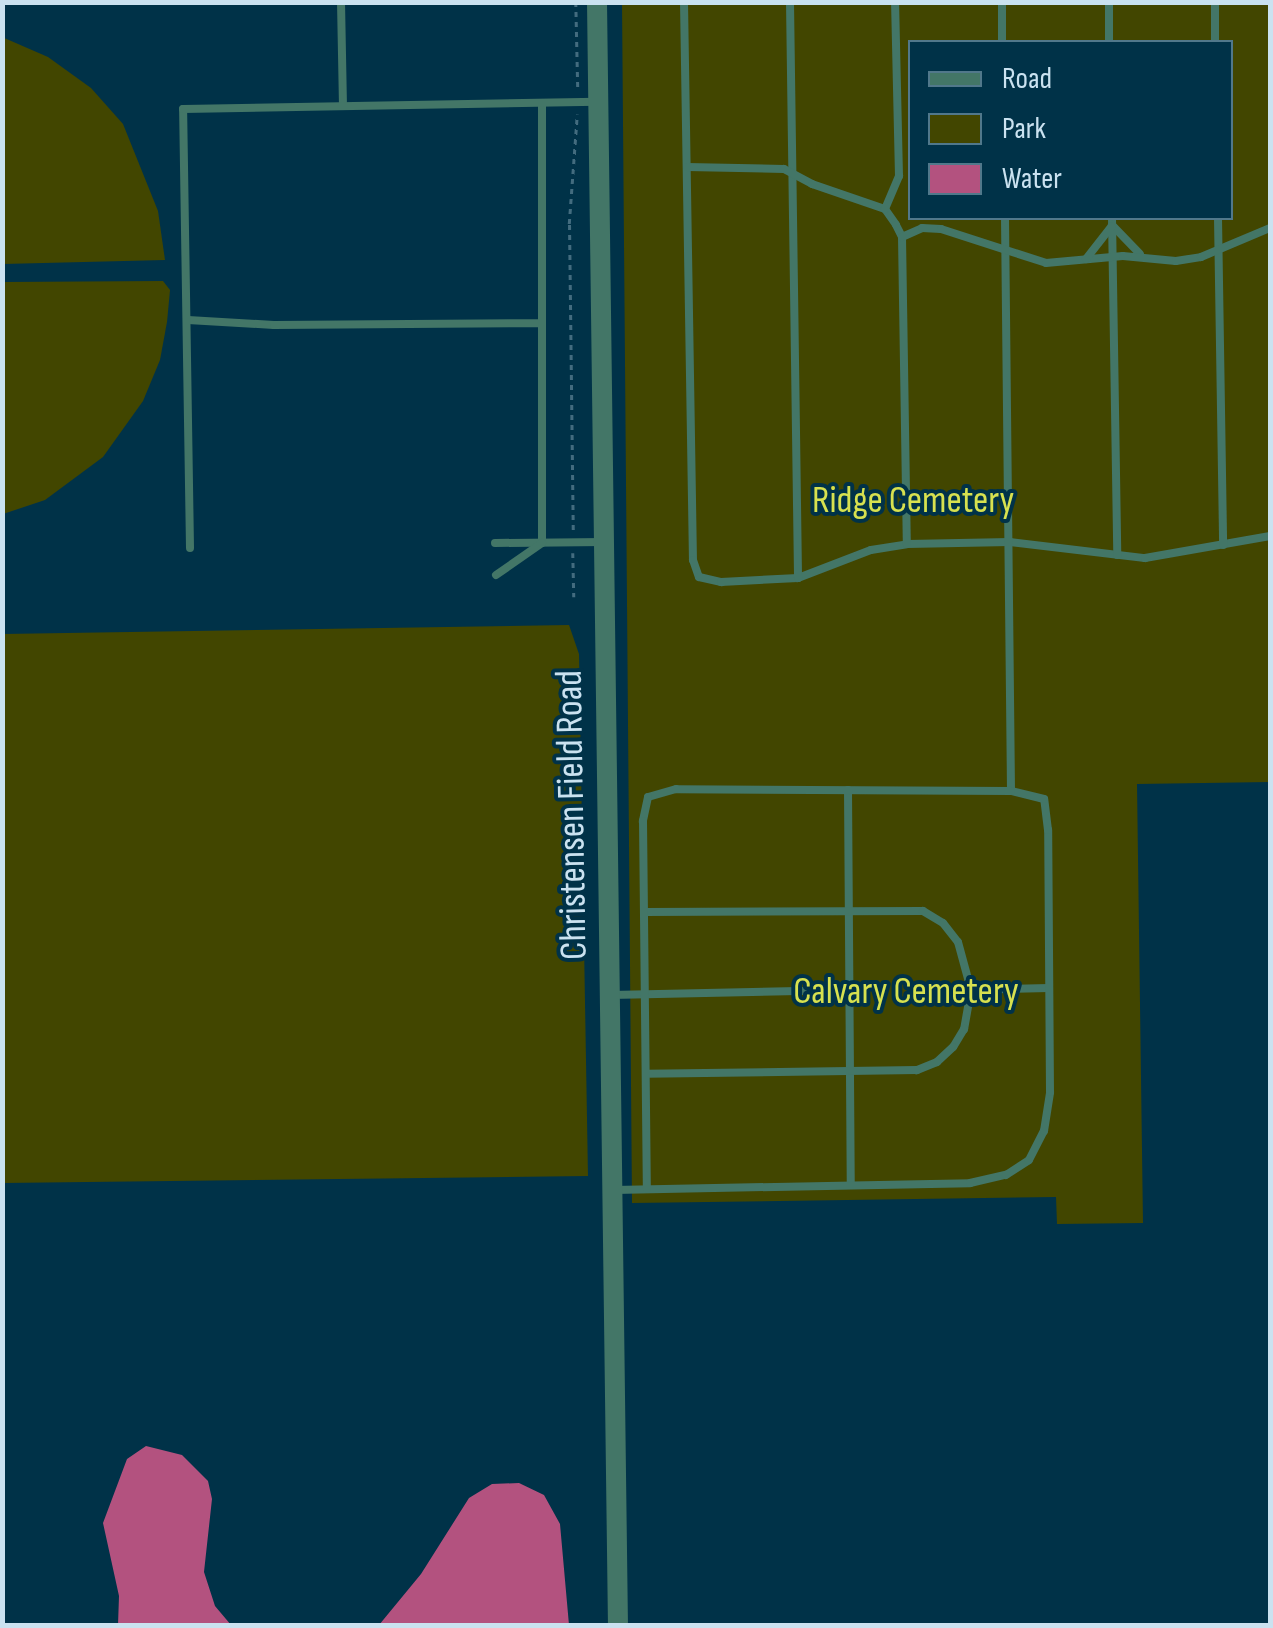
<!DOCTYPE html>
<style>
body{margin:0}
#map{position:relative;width:1273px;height:1628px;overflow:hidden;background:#003248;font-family:"Sofia Sans Condensed",sans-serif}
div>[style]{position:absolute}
.green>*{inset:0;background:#424600}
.water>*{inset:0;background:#b3527f}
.path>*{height:2.5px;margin-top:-1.25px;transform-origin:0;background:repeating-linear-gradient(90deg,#436c7f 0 5px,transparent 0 10px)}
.service>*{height:8px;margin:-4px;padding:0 4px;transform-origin:4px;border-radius:4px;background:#437667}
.tertiary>*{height:20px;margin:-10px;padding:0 10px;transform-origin:10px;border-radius:10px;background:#437667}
span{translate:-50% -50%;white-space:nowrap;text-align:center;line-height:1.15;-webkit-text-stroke:8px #003248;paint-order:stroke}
.park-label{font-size:38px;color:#d7e14f}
.street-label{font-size:38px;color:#cae2f0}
.frame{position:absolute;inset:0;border:5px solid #cae2f0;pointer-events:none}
.legend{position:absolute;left:908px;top:40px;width:325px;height:180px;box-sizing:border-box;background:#003248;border:2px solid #51788b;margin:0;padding:12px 18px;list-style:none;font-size:30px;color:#cae2f0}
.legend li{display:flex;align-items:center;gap:20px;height:50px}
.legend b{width:50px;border:2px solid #51788b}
</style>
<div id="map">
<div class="green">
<div style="clip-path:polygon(evenodd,622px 3px,1270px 3px,1270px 782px,1137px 784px,1143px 1223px,1057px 1224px,1056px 1197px,632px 1203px,622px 3px,910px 42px,1230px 42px,1230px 218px,910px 218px,910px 42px)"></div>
<div style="clip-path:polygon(2px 37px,48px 57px,91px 88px,123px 124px,158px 211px,165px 260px,3px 264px)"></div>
<div style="clip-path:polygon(163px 281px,170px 290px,167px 322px,160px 360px,143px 401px,103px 457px,45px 500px,3px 514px,3px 282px)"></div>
<div style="clip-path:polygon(569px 625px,579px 654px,588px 1176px,3px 1183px,3px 634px)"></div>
</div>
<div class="water">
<div style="clip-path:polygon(146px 1446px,182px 1455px,208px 1481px,212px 1499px,204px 1572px,215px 1606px,231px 1625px,118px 1625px,119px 1596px,103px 1523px,127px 1459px)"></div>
<div style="clip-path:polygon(519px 1483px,544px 1495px,560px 1524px,569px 1625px,379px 1625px,421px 1574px,469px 1498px,492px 1484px)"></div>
</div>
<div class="path">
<div style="left:576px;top:2px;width:89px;rotate:88.7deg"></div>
<div style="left:573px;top:530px;width:306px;rotate:-90.7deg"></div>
<div style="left:569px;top:224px;width:110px;rotate:-85.8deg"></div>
<div style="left:573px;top:553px;width:44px;rotate:88.7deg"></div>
</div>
<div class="service">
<div style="left:341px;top:2px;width:104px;rotate:88.9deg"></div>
<div style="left:684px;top:2px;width:558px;rotate:89.08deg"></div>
<div style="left:693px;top:560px;width:18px;rotate:71deg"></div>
<div style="left:699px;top:577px;width:23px;rotate:13deg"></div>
<div style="left:721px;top:582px;width:77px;rotate:-3deg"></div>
<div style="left:798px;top:578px;width:78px;rotate:-21deg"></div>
<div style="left:871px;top:550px;width:36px;rotate:-9deg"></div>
<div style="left:907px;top:544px;width:103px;rotate:-1.1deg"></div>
<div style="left:1010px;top:542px;width:136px;rotate:6.8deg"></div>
<div style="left:1145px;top:558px;width:127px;rotate:-10deg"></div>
<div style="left:790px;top:2px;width:576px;rotate:89.2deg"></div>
<div style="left:1002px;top:2px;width:40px;rotate:90deg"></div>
<div style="left:1109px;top:2px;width:40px;rotate:90deg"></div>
<div style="left:1215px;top:2px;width:40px;rotate:90deg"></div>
<div style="left:687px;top:167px;width:97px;rotate:1.2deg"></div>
<div style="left:784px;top:169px;width:32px;rotate:28deg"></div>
<div style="left:812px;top:184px;width:77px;rotate:18.9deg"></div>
<div style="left:885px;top:209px;width:19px;rotate:55deg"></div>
<div style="left:896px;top:225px;width:13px;rotate:63deg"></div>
<div style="left:902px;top:237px;width:307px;rotate:89.1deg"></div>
<div style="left:885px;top:209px;width:36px;rotate:-67deg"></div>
<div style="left:899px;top:176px;width:174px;rotate:-91.3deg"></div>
<div style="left:1005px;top:218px;width:573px;rotate:89.4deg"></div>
<div style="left:1112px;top:218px;width:337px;rotate:89.1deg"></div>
<div style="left:1218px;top:218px;width:327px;rotate:89.1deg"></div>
<div style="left:1112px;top:225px;width:40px;rotate:46deg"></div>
<div style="left:902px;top:237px;width:22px;rotate:-24deg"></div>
<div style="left:922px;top:228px;width:19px;rotate:3deg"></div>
<div style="left:941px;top:229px;width:110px;rotate:17.9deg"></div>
<div style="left:1046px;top:263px;width:77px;rotate:-5.2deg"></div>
<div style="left:1123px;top:256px;width:53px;rotate:5.4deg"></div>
<div style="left:1176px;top:261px;width:25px;rotate:-9deg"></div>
<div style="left:1201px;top:257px;width:75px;rotate:-22.8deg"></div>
<div style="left:1086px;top:259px;width:41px;rotate:-52deg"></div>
<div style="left:188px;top:320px;width:86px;rotate:3.3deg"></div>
<div style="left:274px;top:325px;width:265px;rotate:-0.4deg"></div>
<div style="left:495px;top:543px;width:109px;rotate:-0.5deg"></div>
<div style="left:542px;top:543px;width:440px;rotate:-90deg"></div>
<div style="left:190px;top:548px;width:439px;rotate:-90.9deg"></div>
<div style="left:183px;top:109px;width:414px;rotate:-1deg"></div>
<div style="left:496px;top:575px;width:56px;rotate:-34.8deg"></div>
<div style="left:848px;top:790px;width:394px;rotate:89.6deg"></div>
<div style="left:644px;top:912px;width:279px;rotate:-0.2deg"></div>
<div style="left:923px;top:911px;width:23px;rotate:31deg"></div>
<div style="left:943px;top:923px;width:24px;rotate:52deg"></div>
<div style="left:958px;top:942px;width:50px;rotate:74.8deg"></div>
<div style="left:971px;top:990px;width:40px;rotate:100deg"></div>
<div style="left:964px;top:1029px;width:21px;rotate:121deg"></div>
<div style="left:953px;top:1047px;width:22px;rotate:137deg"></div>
<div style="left:937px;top:1062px;width:22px;rotate:158deg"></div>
<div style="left:917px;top:1070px;width:271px;rotate:179.2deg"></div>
<div style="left:971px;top:990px;width:78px;rotate:-1.5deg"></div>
<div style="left:611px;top:995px;width:236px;rotate:-1.2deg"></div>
<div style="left:614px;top:1190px;width:356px;rotate:-1.1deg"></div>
<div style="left:970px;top:1183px;width:37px;rotate:-13deg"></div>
<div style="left:1006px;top:1175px;width:27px;rotate:-33deg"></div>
<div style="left:1029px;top:1160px;width:33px;rotate:-63deg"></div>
<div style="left:1044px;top:1131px;width:39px;rotate:-81deg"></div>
<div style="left:1050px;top:1092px;width:262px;rotate:-90.4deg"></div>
<div style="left:1048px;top:830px;width:31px;rotate:-97deg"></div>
<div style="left:1044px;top:799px;width:34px;rotate:-166deg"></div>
<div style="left:1011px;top:791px;width:335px;rotate:-179.7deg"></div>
<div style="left:676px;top:789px;width:29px;rotate:164deg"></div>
<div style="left:648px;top:797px;width:25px;rotate:102deg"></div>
<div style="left:643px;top:821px;width:368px;rotate:89.4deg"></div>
</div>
<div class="tertiary">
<div style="left:597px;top:2px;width:1624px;rotate:89.26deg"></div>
</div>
<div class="park-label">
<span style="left:913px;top:501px">Ridge Cemetery</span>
<span style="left:906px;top:992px">Calvary Cemetery</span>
</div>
<div class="street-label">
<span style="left:572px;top:815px;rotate:-91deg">Christensen Field Road</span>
</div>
<div class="frame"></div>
<ul class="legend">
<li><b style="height:12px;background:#437667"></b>Road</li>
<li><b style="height:28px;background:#424600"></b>Park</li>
<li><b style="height:28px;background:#b3527f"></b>Water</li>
</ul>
</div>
